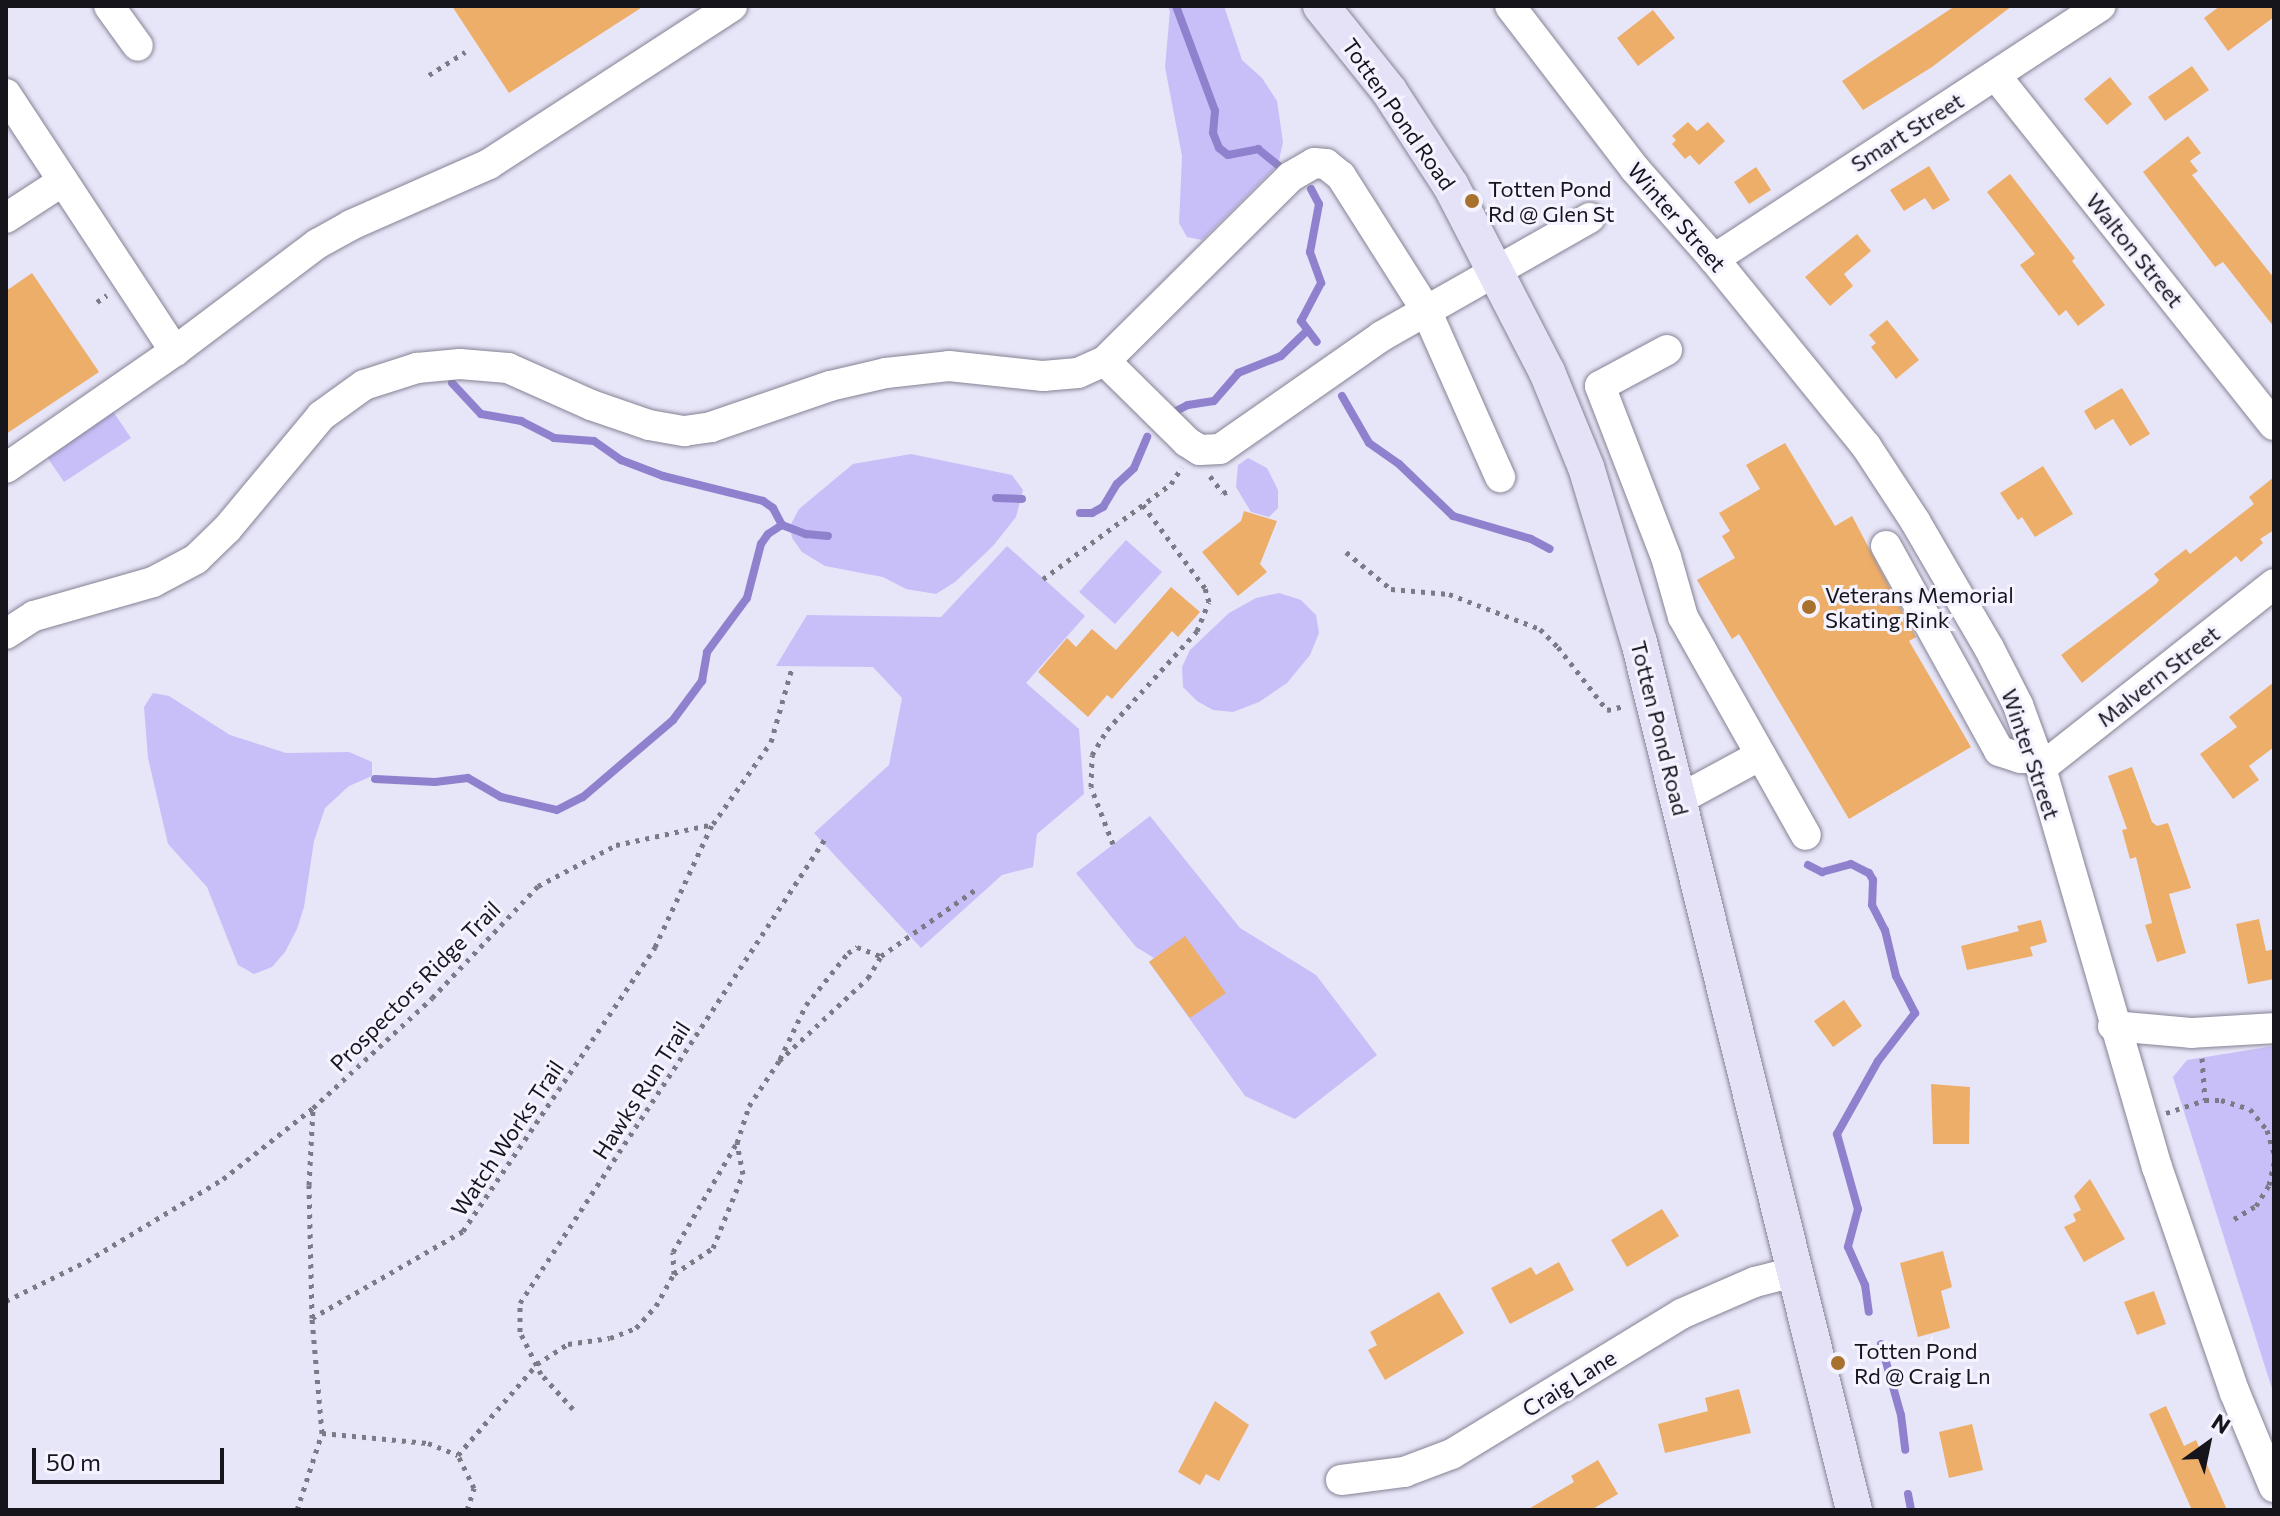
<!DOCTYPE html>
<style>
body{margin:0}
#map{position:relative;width:2280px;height:1516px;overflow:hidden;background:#e7e5f8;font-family:Commissioner,sans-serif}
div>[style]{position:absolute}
.green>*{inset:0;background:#c8bff9}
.stream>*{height:8px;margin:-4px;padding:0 4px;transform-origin:4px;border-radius:4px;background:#9081ce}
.building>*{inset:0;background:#edae69}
.path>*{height:5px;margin-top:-2.5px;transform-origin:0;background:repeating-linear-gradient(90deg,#7b7a87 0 4px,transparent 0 10px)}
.roads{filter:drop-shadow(0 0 2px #858394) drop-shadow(0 0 2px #858394)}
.minor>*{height:30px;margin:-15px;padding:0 15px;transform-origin:15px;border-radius:15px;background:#fff}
.major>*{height:36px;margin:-18px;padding:0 18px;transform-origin:18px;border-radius:18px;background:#e5e2f8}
.dots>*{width:22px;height:22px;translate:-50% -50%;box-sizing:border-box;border:4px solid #f4f3ff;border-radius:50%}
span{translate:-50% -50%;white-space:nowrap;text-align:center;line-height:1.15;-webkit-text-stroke:6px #f4f3ff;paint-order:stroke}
.street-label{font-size:22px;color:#16151c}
.poi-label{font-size:22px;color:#16151c}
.left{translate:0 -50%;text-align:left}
.frame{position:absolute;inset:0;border:8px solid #16151c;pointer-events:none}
.north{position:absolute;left:2168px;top:1404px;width:80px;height:80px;-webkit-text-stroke:6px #f4f3ff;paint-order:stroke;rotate:33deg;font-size:22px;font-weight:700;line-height:32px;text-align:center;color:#16151c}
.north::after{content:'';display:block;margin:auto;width:28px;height:36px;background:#16151c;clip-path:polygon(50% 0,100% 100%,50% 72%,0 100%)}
.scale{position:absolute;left:32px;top:1448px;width:192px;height:36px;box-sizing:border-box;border:4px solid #16151c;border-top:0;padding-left:10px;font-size:24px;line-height:28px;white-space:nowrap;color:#16151c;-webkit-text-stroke:6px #f4f3ff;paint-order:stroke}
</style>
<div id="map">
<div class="green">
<div style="clip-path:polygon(1167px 6px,1224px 6px,1242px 60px,1262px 78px,1277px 101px,1283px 142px,1278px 165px,1202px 240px,1187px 237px,1179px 223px,1182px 156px,1165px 67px,1170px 11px)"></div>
<div style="clip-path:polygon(112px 410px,131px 438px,64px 482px,45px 454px)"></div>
<div style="clip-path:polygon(911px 454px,1012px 475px,1023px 490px,1016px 517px,993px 546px,955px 582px,936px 594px,906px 589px,883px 577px,825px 566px,802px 552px,792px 538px,790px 526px,799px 509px,853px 464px)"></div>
<div style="clip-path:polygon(1248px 458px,1267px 468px,1278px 490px,1278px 508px,1269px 517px,1251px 512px,1236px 487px,1238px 465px)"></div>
<div style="clip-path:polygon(1126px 540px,1162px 572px,1115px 624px,1079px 592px)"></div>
<div style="clip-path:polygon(1007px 546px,1085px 616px,1026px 683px,1079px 729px,1084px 794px,1037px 834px,1033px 867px,1002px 875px,921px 948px,814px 833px,889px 765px,902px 698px,873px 667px,776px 666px,807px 615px,941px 617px)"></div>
<div style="clip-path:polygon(1279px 593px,1301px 600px,1316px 615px,1319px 633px,1310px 655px,1287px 683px,1259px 702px,1233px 712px,1213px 710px,1197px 701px,1183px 687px,1182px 667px,1190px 650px,1229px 613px,1256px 598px)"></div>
<div style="clip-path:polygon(153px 693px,169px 696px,230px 735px,286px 753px,349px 752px,372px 762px,372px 776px,349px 786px,325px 808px,314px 841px,304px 907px,297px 929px,285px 952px,272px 967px,254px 974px,238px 965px,207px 887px,168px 844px,148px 758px,144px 707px)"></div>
<div style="clip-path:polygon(1150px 816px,1240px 928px,1316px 975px,1377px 1055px,1295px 1119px,1245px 1096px,1149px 962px,1154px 958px,1136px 947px,1076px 873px)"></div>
<div style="clip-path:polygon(2274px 1046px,2274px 1395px,2173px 1077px,2187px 1060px)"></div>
</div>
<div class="stream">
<div style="left:1176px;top:6px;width:112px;rotate:69.6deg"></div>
<div style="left:1215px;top:111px;width:22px;rotate:95deg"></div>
<div style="left:1213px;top:133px;width:16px;rotate:68deg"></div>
<div style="left:1219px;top:148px;width:11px;rotate:38deg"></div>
<div style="left:1228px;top:155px;width:31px;rotate:-11deg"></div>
<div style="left:1258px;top:149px;width:26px;rotate:39deg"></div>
<div style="left:1311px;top:189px;width:17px;rotate:62deg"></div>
<div style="left:1319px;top:204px;width:49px;rotate:100.6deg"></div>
<div style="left:1310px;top:252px;width:33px;rotate:70deg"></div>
<div style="left:1321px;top:283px;width:43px;rotate:117.8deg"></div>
<div style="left:1301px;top:321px;width:26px;rotate:53deg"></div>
<div style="left:452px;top:383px;width:42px;rotate:46.9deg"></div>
<div style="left:481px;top:414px;width:41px;rotate:9.9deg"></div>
<div style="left:521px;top:421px;width:37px;rotate:27deg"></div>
<div style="left:554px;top:438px;width:40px;rotate:4.3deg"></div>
<div style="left:594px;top:441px;width:33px;rotate:35deg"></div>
<div style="left:621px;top:460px;width:45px;rotate:20.9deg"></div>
<div style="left:663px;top:476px;width:103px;rotate:14deg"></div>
<div style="left:763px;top:501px;width:12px;rotate:35deg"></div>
<div style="left:773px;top:508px;width:19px;rotate:62deg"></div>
<div style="left:1342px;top:396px;width:54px;rotate:60.1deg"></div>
<div style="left:1369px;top:443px;width:37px;rotate:35deg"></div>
<div style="left:1399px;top:464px;width:75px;rotate:43.9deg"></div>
<div style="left:1453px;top:516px;width:81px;rotate:16.4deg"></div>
<div style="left:1531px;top:539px;width:21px;rotate:28deg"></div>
<div style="left:1176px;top:411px;width:13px;rotate:-27deg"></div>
<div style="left:1188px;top:405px;width:26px;rotate:-9deg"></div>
<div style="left:1214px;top:401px;width:37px;rotate:-49deg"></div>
<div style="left:1238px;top:373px;width:46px;rotate:-21.6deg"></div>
<div style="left:1281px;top:356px;width:36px;rotate:-44deg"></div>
<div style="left:996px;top:498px;width:26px;rotate:2deg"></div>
<div style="left:1080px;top:513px;width:12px"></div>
<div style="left:1092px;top:513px;width:13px;rotate:-29deg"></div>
<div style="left:1103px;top:507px;width:27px;rotate:-59deg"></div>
<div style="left:1117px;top:484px;width:23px;rotate:-43deg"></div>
<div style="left:1134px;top:468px;width:34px;rotate:-67deg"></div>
<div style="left:375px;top:779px;width:60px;rotate:2.9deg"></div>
<div style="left:435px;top:782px;width:33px;rotate:-7deg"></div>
<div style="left:468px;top:778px;width:38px;rotate:30deg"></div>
<div style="left:501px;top:797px;width:57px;rotate:13.1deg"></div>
<div style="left:557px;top:810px;width:29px;rotate:-27deg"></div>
<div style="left:583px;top:797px;width:118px;rotate:-40.5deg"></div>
<div style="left:673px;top:720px;width:49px;rotate:-53.4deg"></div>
<div style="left:702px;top:681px;width:29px;rotate:-80deg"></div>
<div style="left:707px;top:652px;width:67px;rotate:-53.5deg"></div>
<div style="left:747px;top:598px;width:56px;rotate:-75.5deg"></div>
<div style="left:761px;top:544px;width:12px;rotate:-55deg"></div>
<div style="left:768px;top:534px;width:17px;rotate:-33deg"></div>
<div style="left:782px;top:525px;width:26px;rotate:21deg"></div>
<div style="left:806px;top:534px;width:22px;rotate:5deg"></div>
<div style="left:1808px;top:865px;width:16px;rotate:27deg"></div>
<div style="left:1822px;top:872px;width:30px;rotate:-15deg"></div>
<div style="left:1851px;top:864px;width:20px;rotate:27deg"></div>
<div style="left:1869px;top:873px;width:8px;rotate:60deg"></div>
<div style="left:1873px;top:880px;width:25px;rotate:92deg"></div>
<div style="left:1872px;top:905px;width:28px;rotate:63deg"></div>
<div style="left:1885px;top:930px;width:47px;rotate:76.6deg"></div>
<div style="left:1896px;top:976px;width:42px;rotate:62.8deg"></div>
<div style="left:1915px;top:1013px;width:61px;rotate:127.6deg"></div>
<div style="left:1878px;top:1061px;width:84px;rotate:119.3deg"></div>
<div style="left:1837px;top:1134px;width:78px;rotate:74.4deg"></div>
<div style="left:1858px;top:1209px;width:39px;rotate:105deg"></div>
<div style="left:1848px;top:1247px;width:42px;rotate:65.9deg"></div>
<div style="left:1865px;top:1285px;width:27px;rotate:82deg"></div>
<div style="left:1881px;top:1344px;width:74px;rotate:74.3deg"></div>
<div style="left:1901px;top:1415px;width:35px;rotate:83deg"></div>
<div style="left:1908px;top:1494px;width:16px;rotate:79deg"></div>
</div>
<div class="building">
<div style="clip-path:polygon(452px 6px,644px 6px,509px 93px)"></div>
<div style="clip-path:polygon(1955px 6px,2012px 6px,1932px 67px,1863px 110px,1842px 81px)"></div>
<div style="clip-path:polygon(2220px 6px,2274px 6px,2274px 17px,2228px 51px,2204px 18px)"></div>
<div style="clip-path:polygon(1653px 10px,1675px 38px,1638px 66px,1617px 38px)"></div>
<div style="clip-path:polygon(2192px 66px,2209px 90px,2165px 121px,2148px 97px)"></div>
<div style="clip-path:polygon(2110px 77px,2132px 104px,2107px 125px,2084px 99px)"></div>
<div style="clip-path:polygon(1688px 122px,1697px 131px,1708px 122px,1725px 141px,1699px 165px,1690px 155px,1685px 159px,1672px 144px,1676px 140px,1672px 136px)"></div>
<div style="clip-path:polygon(2188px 136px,2201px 153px,2190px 161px,2198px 171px,2192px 175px,2274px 278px,2274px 327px,2223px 262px,2215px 267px,2143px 172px)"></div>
<div style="clip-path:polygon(1929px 166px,1950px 200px,1933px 210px,1925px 198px,1904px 211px,1890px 190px)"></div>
<div style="clip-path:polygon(1756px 167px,1771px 190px,1749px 204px,1734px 182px)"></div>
<div style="clip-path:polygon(2010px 174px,2075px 258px,2072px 261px,2105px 305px,2078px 326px,2066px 310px,2059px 316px,2020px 265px,2035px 254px,1987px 192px)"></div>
<div style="clip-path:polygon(1857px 234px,1871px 251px,1844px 274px,1853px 286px,1830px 306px,1805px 277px)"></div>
<div style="clip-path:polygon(32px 273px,99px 372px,6px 434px,6px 291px)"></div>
<div style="clip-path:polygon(1887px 320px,1919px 360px,1896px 379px,1871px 347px,1876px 343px,1869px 335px)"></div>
<div style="clip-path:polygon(2122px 388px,2150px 434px,2130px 446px,2113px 419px,2095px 430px,2084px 411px)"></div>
<div style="clip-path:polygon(1785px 443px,1835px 526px,1852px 516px,1916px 637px,1909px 641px,1971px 747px,1849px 819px,1739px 634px,1732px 639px,1697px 580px,1735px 558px,1722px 536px,1730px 531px,1719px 513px,1760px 489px,1746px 465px)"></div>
<div style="clip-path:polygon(2043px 466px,2073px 514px,2035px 537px,2022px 517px,2018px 520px,2000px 493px)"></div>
<div style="clip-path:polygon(2274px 477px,2274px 530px,2260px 539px,2263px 543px,2241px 562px,2236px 556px,2082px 683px,2061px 655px,2156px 584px,2159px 580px,2154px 574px,2186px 549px,2190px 554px,2254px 504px,2249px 497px)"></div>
<div style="clip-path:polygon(1244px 511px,1277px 521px,1260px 564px,1267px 572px,1238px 596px,1202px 552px,1241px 521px)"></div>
<div style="clip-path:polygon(1171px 587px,1200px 612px,1178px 637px,1172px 631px,1112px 699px,1107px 695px,1088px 717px,1038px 672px,1067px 638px,1076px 647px,1092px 629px,1116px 650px)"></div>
<div style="clip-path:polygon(2274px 682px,2274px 747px,2249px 766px,2259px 780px,2233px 799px,2200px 754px,2237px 727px,2229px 717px)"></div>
<div style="clip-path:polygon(2132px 767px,2152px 822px,2157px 826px,2168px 823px,2191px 888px,2169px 894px,2186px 953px,2157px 962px,2145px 925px,2152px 923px,2136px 857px,2130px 859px,2122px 830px,2127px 829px,2108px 776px)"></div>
<div style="clip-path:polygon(2259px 919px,2266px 951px,2274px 949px,2274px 979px,2248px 984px,2236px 924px)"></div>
<div style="clip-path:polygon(2041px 920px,2047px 942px,2030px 947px,2033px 956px,1967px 970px,1961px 946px,2019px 931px,2017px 926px)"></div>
<div style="clip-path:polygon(1185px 936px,1226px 993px,1190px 1018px,1149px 962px)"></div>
<div style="clip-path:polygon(1844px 1000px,1862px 1026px,1833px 1047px,1814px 1021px)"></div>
<div style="clip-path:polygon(1931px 1084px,1970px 1087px,1969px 1144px,1933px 1144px)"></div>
<div style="clip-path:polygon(2090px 1179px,2125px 1239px,2084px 1262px,2064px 1227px,2076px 1221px,2073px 1214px,2081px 1210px,2074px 1196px)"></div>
<div style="clip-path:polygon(1662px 1209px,1679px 1236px,1627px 1267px,1611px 1240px)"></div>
<div style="clip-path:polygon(1943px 1251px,1952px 1287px,1941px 1291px,1950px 1328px,1918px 1337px,1900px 1263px)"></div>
<div style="clip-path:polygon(1559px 1262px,1574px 1290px,1510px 1324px,1491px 1288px,1531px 1267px,1536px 1275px)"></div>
<div style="clip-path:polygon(2154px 1291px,2166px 1324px,2137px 1335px,2124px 1302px)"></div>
<div style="clip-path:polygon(1439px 1292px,1464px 1333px,1385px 1380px,1368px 1350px,1377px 1345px,1370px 1332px)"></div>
<div style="clip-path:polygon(1739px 1389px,1751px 1433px,1665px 1453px,1658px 1424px,1708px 1411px,1705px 1398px)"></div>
<div style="clip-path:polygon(1215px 1401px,1249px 1425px,1219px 1481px,1206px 1474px,1200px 1485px,1178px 1472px)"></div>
<div style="clip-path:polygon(2166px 1406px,2184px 1446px,2196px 1440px,2227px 1510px,2192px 1510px,2149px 1414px)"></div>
<div style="clip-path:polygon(1972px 1424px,1983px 1470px,1949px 1478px,1939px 1432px)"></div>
<div style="clip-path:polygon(1598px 1460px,1618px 1494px,1591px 1510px,1527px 1510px,1574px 1482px,1571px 1476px)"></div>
</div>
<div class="path">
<div style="left:429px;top:75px;width:43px;rotate:-32.6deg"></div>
<div style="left:97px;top:302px;width:12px;rotate:-35deg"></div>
<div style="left:1210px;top:476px;width:21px;rotate:53deg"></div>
<div style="left:1223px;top:493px;width:9px;rotate:-18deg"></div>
<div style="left:1346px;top:552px;width:58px;rotate:39.4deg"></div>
<div style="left:1391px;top:589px;width:58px;rotate:4.9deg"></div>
<div style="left:1449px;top:594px;width:97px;rotate:21deg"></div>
<div style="left:1540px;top:629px;width:25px;rotate:45deg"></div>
<div style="left:1558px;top:647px;width:80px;rotate:52.1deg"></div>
<div style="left:1607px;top:710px;width:18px;rotate:-13deg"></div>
<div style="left:1043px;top:579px;width:159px;rotate:-36.6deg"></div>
<div style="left:1171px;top:484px;width:20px;rotate:-57deg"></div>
<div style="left:1113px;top:844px;width:61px;rotate:-111.1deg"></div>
<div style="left:1091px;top:787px;width:32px;rotate:-88deg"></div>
<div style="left:1092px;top:755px;width:29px;rotate:-59deg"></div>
<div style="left:1107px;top:730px;width:134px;rotate:-47.7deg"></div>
<div style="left:1197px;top:631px;width:31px;rotate:-68deg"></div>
<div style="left:1209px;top:602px;width:15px;rotate:-106deg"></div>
<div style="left:1205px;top:588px;width:104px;rotate:-126.8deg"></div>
<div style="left:2202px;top:1058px;width:42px;rotate:85.9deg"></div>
<div style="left:2205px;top:1100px;width:16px"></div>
<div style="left:2221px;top:1100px;width:30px;rotate:17deg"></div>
<div style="left:2250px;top:1109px;width:27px;rotate:51deg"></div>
<div style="left:2267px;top:1130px;width:24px;rotate:73deg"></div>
<div style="left:780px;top:1059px;width:60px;rotate:-64.3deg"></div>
<div style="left:806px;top:1005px;width:67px;rotate:-51.1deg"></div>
<div style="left:848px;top:953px;width:11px;rotate:-34deg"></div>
<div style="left:857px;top:947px;width:26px;rotate:21deg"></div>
<div style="left:2166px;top:1113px;width:41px;rotate:-18.4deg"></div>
<div style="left:2234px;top:1219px;width:26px;rotate:-31deg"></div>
<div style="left:2256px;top:1206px;width:25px;rotate:-58deg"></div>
<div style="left:2269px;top:1185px;width:23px;rotate:-77deg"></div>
<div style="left:674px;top:1274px;width:22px;rotate:-93deg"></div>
<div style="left:673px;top:1252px;width:125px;rotate:-59.7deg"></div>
<div style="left:6px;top:1301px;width:90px;rotate:-26.3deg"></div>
<div style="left:87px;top:1261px;width:159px;rotate:-31.1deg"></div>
<div style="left:223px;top:1179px;width:115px;rotate:-38.3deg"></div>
<div style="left:313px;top:1108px;width:162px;rotate:-42.7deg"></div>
<div style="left:432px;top:998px;width:154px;rotate:-46.6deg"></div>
<div style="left:538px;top:886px;width:88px;rotate:-27.7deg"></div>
<div style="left:616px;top:845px;width:99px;rotate:-12.2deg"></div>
<div style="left:713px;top:824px;width:100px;rotate:-54.7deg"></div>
<div style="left:771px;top:742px;width:77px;rotate:-74.2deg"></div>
<div style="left:312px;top:1318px;width:133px;rotate:-91.3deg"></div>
<div style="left:309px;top:1185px;width:76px;rotate:-87deg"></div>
<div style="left:573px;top:1409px;width:47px;rotate:-132.4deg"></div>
<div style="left:541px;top:1374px;width:47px;rotate:-116.6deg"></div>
<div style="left:520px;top:1332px;width:29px;rotate:-90deg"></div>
<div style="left:520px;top:1303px;width:555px;rotate:-56.68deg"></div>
<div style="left:322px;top:1433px;width:106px;rotate:5.4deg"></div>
<div style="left:428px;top:1443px;width:32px;rotate:22deg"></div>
<div style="left:297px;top:1510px;width:81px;rotate:-72deg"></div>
<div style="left:322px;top:1433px;width:115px;rotate:-95deg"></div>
<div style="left:312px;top:1318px;width:174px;rotate:-29.9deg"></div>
<div style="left:463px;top:1231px;width:343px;rotate:-55.9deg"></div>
<div style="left:655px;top:947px;width:135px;rotate:-65deg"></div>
<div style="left:467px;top:1510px;width:23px;rotate:-72deg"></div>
<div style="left:474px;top:1488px;width:37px;rotate:-116deg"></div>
<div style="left:458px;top:1455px;width:121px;rotate:-49deg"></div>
<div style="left:537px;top:1364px;width:37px;rotate:-33deg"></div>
<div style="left:568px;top:1344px;width:42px;rotate:-8.1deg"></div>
<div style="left:610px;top:1338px;width:28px;rotate:-21deg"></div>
<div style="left:636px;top:1328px;width:30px;rotate:-48deg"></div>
<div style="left:656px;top:1306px;width:37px;rotate:-61deg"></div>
<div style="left:674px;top:1274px;width:47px;rotate:-33.7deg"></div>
<div style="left:713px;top:1248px;width:80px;rotate:-67.9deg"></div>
<div style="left:743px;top:1174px;width:32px;rotate:-101deg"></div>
<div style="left:737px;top:1143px;width:39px;rotate:-72deg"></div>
<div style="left:749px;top:1106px;width:54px;rotate:-56.3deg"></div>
<div style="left:779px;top:1061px;width:122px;rotate:-43deg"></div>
<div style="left:868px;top:978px;width:26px;rotate:-59deg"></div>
<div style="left:881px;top:956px;width:115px;rotate:-35.1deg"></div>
</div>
<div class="roads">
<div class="minor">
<div style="left:109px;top:6px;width:49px;rotate:54.1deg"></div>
<div style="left:1510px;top:6px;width:205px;rotate:52.5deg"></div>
<div style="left:1635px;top:169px;width:120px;rotate:48.7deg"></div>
<div style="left:1714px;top:259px;width:241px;rotate:50.9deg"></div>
<div style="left:1866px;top:446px;width:90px;rotate:56.8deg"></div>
<div style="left:1915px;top:521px;width:147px;rotate:59.8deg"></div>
<div style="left:1989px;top:648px;width:64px;rotate:63deg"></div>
<div style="left:2018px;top:705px;width:67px;rotate:69.9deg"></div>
<div style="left:2041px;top:768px;width:416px;rotate:73.8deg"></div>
<div style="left:2157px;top:1167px;width:239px;rotate:71deg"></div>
<div style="left:2235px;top:1393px;width:102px;rotate:67.5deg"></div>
<div style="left:1996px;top:76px;width:446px;rotate:51.5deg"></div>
<div style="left:6px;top:94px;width:308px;rotate:56.7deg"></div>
<div style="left:6px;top:218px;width:68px;rotate:-33deg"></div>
<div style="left:1714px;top:259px;width:462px;rotate:-33.2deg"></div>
<div style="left:1667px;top:350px;width:76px;rotate:151.8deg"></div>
<div style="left:1600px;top:386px;width:183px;rotate:68.9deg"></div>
<div style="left:1666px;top:557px;width:62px;rotate:74.2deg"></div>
<div style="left:1683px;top:617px;width:250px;rotate:60.6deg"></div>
<div style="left:1105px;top:361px;width:115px;rotate:44.6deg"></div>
<div style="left:1187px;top:442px;width:15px;rotate:32deg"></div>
<div style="left:1200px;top:450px;width:20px;rotate:-3deg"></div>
<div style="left:1220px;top:449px;width:198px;rotate:-34.9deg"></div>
<div style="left:1382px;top:336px;width:239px;rotate:-29.6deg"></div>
<div style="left:6px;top:468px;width:206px;rotate:-34.7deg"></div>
<div style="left:175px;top:351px;width:178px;rotate:-37deg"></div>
<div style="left:317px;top:244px;width:39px;rotate:-29deg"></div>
<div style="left:351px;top:225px;width:151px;rotate:-23.8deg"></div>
<div style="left:489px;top:164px;width:290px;rotate:-33deg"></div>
<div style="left:1886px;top:546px;width:234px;rotate:61.1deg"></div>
<div style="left:1999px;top:751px;width:22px;rotate:18deg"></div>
<div style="left:2020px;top:758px;width:17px"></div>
<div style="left:6px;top:634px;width:33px;rotate:-33deg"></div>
<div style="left:34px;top:616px;width:124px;rotate:-15.9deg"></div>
<div style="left:153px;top:582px;width:49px;rotate:-28.1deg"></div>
<div style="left:196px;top:559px;width:43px;rotate:-44.1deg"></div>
<div style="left:227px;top:529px;width:147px;rotate:-50.2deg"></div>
<div style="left:321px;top:416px;width:53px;rotate:-35.8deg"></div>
<div style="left:364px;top:385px;width:56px;rotate:-17.8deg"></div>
<div style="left:417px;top:368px;width:43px;rotate:-5.3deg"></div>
<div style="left:460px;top:364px;width:48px;rotate:4.8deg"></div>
<div style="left:508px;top:368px;width:91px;rotate:24deg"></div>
<div style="left:591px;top:405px;width:61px;rotate:19deg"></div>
<div style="left:649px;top:425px;width:36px;rotate:10deg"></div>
<div style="left:684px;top:431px;width:27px;rotate:-8deg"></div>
<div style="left:711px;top:427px;width:126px;rotate:-19deg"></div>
<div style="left:830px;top:386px;width:57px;rotate:-13.1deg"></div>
<div style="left:886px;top:373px;width:63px;rotate:-6.3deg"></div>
<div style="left:949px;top:366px;width:95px;rotate:6.1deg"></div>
<div style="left:1043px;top:376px;width:35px;rotate:-5deg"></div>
<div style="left:1078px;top:373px;width:30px;rotate:-24deg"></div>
<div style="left:1105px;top:361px;width:261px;rotate:-44.8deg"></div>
<div style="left:1290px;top:177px;width:28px;rotate:-30deg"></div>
<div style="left:1314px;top:163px;width:12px;rotate:5deg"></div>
<div style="left:1326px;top:164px;width:19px;rotate:39deg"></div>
<div style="left:1341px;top:176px;width:159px;rotate:57.6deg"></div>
<div style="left:1426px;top:310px;width:183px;rotate:66.1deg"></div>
<div style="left:2041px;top:768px;width:297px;rotate:-38.3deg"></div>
<div style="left:1678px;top:800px;width:94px;rotate:-28.5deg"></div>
<div style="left:2113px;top:1026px;width:78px;rotate:5.1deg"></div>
<div style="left:2191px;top:1033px;width:83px;rotate:-3.4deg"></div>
<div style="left:1341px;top:1480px;width:64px;rotate:-7.2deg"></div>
<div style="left:1404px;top:1472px;width:51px;rotate:-20.6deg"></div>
<div style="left:1452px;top:1454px;width:268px;rotate:-31.4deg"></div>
<div style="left:1681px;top:1314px;width:81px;rotate:-23.4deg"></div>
<div style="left:1755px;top:1282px;width:40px;rotate:-14.4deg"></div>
</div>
<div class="major">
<div style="left:1321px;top:6px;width:109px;rotate:51.3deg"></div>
<div style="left:1389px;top:91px;width:113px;rotate:56.9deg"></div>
<div style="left:1451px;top:186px;width:209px;rotate:62.7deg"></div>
<div style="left:1547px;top:372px;width:103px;rotate:67.7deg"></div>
<div style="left:1586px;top:467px;width:183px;rotate:73.2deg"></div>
<div style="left:1639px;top:642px;width:894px;rotate:76.09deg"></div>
</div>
</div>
<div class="dots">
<div style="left:1472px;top:201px;background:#a9712e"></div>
<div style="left:1809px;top:607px;background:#a9712e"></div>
<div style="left:1838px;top:1363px;background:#a9712e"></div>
</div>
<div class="street-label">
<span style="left:1399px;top:114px;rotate:55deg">Totten Pond Road</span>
<span style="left:1907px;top:132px;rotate:-32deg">Smart Street</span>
<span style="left:1677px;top:217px;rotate:49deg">Winter Street</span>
<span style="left:2135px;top:250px;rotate:51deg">Walton Street</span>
<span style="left:2158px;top:676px;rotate:-38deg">Malvern Street</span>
<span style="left:1660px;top:728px;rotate:76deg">Totten Pond Road</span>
<span style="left:2031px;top:754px;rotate:71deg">Winter Street</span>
<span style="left:415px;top:986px;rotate:-45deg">Prospectors Ridge Trail</span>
<span style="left:641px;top:1090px;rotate:-57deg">Hawks Run Trail</span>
<span style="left:507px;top:1138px;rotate:-56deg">Watch Works Trail</span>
<span style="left:1569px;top:1383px;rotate:-32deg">Craig Lane</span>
</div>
<div class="poi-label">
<span class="left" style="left:1488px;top:201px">Totten Pond<br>Rd @ Glen St</span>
<span class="left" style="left:1825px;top:607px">Veterans Memorial<br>Skating Rink</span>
<span class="left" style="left:1854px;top:1363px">Totten Pond<br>Rd @ Craig Ln</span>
</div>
<div class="frame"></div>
<div class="north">N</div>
<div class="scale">50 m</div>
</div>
